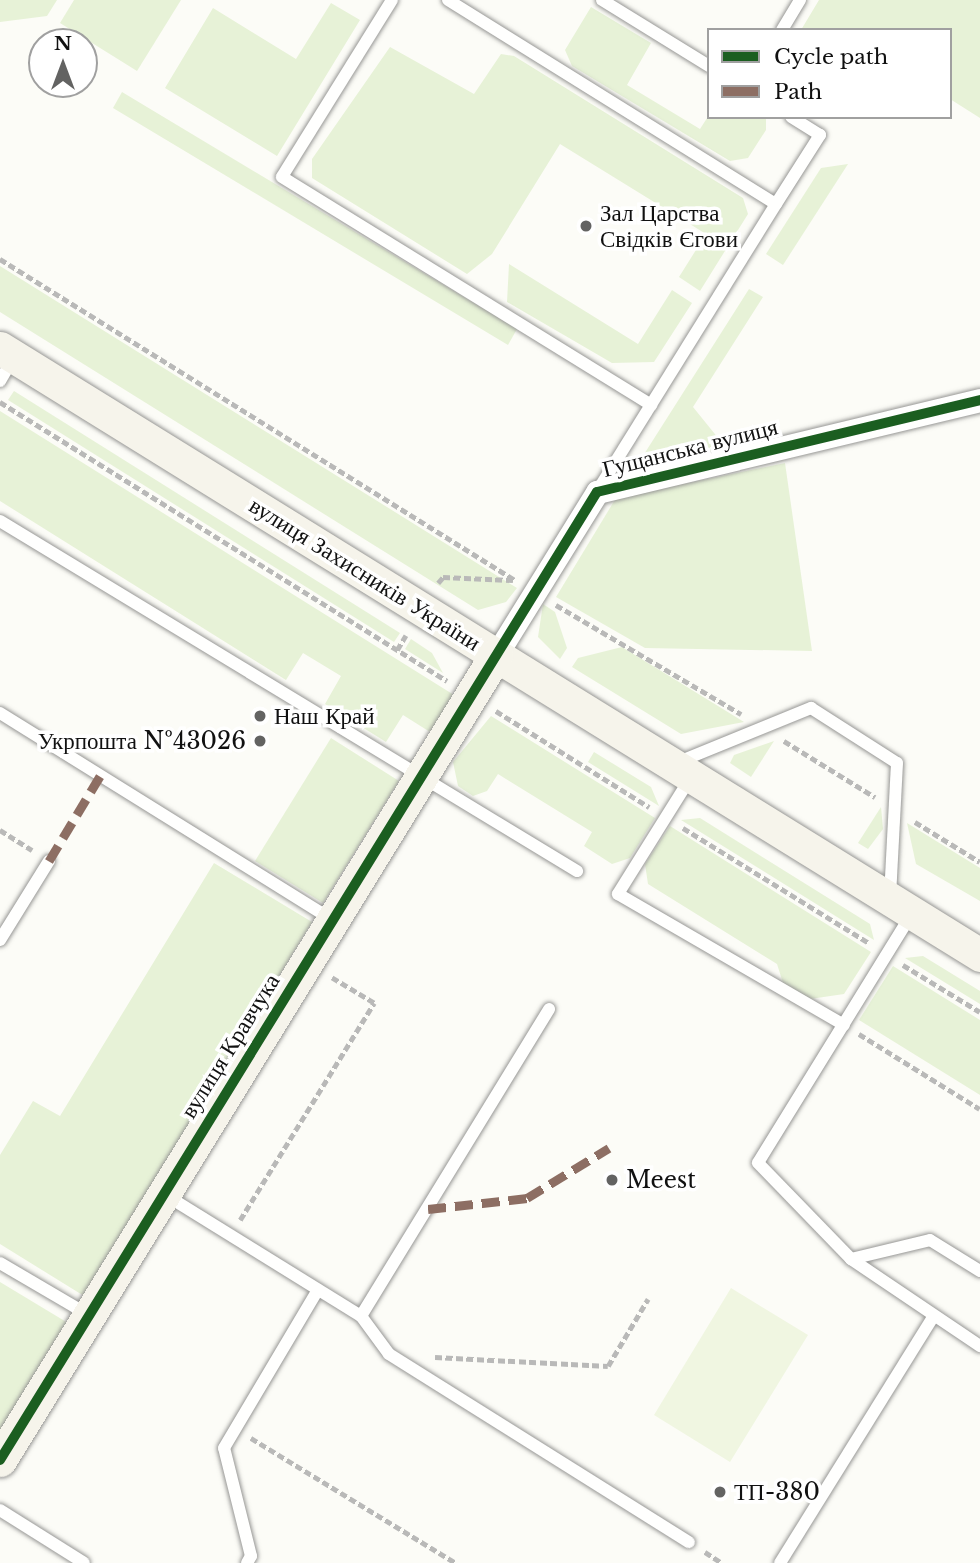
<!DOCTYPE html>
<meta charset="utf-8">
<style>
body{margin:0}
#map{position:relative;width:980px;height:1563px;overflow:hidden;background:#fcfcf7;font-family:"Libre Baskerville",serif}
div>[style]{position:absolute}
.green>*{inset:0;background:#e7f2d7}
.pitch>*{inset:0;background:#f0f6e1}
.path>*{height:4.5px;margin-top:-2.25px;transform-origin:0;background:repeating-linear-gradient(90deg,#b9b9b8 0 7px,transparent 0 10.5px)}
.roads{filter:drop-shadow(0 0 2px #979795) drop-shadow(0 0 2px #979795)}
.lane>*{height:12px;margin:-6px;padding:0 6px;transform-origin:6px;border-radius:6px;background:#fffffe}
.street>*{height:23px;margin:-11.5px;padding:0 11.5px;transform-origin:11.5px;border-radius:11.5px;background:#fffffe}
.secondary>*{height:33px;margin:-16.5px;padding:0 16.5px;transform-origin:16.5px;border-radius:16.5px;background:#f6f4eb}
.quiet>*{height:9px;margin-top:-4.5px;transform-origin:0;background:repeating-linear-gradient(90deg,#8d6e63 0 18px,transparent 0 27px)}
.cycleway>*{height:10px;margin:-5px;padding:0 5px;transform-origin:5px;border-radius:5px;background:#1b5e20}
.dots>*{width:19px;height:19px;translate:-50% -50%;box-sizing:border-box;border:4px solid #fff;border-radius:50%}
span{translate:-50% -50%;white-space:nowrap;text-align:center;line-height:1.15;-webkit-text-stroke:7px #fff;paint-order:stroke}
.poi-label{font-size:23px;color:#111}
.left{translate:0 -50%;text-align:left}
.right{translate:-100% -50%;text-align:right}
.street-label{font-size:23px;color:#111}
.legend{position:absolute;left:707px;top:28px;width:245px;height:91px;box-sizing:border-box;background:#fff;border:2px solid #a0a0a0;margin:0;padding:9px 12px;list-style:none;font-size:21px;color:#111}
.legend li{display:flex;align-items:center;gap:14px;height:35px}
.legend b{width:35px;border:2px solid #a0a0a0}
.north{position:absolute;left:28px;top:28px;width:70px;height:70px;box-sizing:border-box;background:#fff;border:2px solid #a0a0a0;border-radius:50%;rotate:0deg;font-size:19px;font-weight:700;line-height:28px;text-align:center;color:#111}
.north::after{content:'';display:block;margin:auto;width:24px;height:32px;background:#636362;clip-path:polygon(50% 0,100% 100%,50% 72%,0 100%)}
</style>
<div id="map">
<div class="green">
<div style="clip-path:polygon(0 0,57px 0,47px 16px,0 22px)"></div>
<div style="clip-path:polygon(74px 0,181px 0,137px 71px,60px 23px)"></div>
<div style="clip-path:polygon(819px 0,980px 0,980px 118px,950px 99px,950px 30px,801px 30px)"></div>
<div style="clip-path:polygon(331px 3px,360px 20px,277px 156px,165px 88px,213px 8px,296px 59px)"></div>
<div style="clip-path:polygon(591px 7px,651px 43px,627px 85px,700px 129px,709px 115px,766px 117px,766px 130px,748px 158px,730px 161px,572px 66px,565px 50px)"></div>
<div style="clip-path:polygon(390px 47px,474px 94px,501px 54px,514px 56px,743px 198px,748px 214px,700px 291px,679px 277px,706px 234px,560px 144px,492px 254px,467px 274px,312px 178px,312px 159px)"></div>
<div style="clip-path:polygon(122px 92px,517px 329px,508px 345px,113px 108px)"></div>
<div style="clip-path:polygon(848px 164px,783px 265px,766px 254px,821px 168px)"></div>
<div style="clip-path:polygon(509px 264px,638px 344px,672px 290px,692px 303px,654px 362px,612px 363px,507px 302px)"></div>
<div style="clip-path:polygon(0 266px,517px 588px,506px 602px,478px 610px,0 312px)"></div>
<div style="clip-path:polygon(749px 289px,763px 297px,693px 407px,727px 449px,634px 470px)"></div>
<div style="clip-path:polygon(14px 391px,400px 633px,394px 642px,8px 400px)"></div>
<div style="clip-path:polygon(0 411px,454px 695px,430px 732px,403px 715px,386px 742px,325px 704px,341px 676px,303px 653px,286px 680px,0 501px)"></div>
<div style="clip-path:polygon(785px 463px,812px 651px,645px 648px,556px 597px,616px 498px)"></div>
<div style="clip-path:polygon(543px 604px,555px 612px,567px 648px,560px 659px,538px 637px)"></div>
<div style="clip-path:polygon(411px 639px,432px 653px,443px 673px,405px 649px)"></div>
<div style="clip-path:polygon(622px 647px,744px 722px,681px 734px,572px 667px,578px 658px)"></div>
<div style="clip-path:polygon(491px 716px,655px 818px,630px 858px,612px 864px,584px 846px,592px 832px,498px 774px,487px 791px,473px 796px,458px 786px,453px 762px)"></div>
<div style="clip-path:polygon(331px 738px,399px 781px,323px 903px,255px 861px)"></div>
<div style="clip-path:polygon(774px 741px,751px 777px,730px 763px,734px 755px)"></div>
<div style="clip-path:polygon(594px 752px,651px 787px,659px 806px,588px 762px)"></div>
<div style="clip-path:polygon(881px 807px,883px 829px,868px 849px,858px 843px)"></div>
<div style="clip-path:polygon(700px 818px,870px 924px,874px 940px,681px 820px)"></div>
<div style="clip-path:polygon(907px 823px,980px 868px,980px 901px,916px 864px)"></div>
<div style="clip-path:polygon(670px 826px,871px 952px,844px 994px,810px 999px,783px 983px,777px 964px,648px 884px,645px 864px)"></div>
<div style="clip-path:polygon(214px 863px,312px 922px,84px 1296px,0 1244px,0 1155px,33px 1101px,60px 1116px)"></div>
<div style="clip-path:polygon(923px 956px,980px 991px,980px 1004px,905px 958px)"></div>
<div style="clip-path:polygon(893px 966px,980px 1020px,980px 1095px,859px 1020px)"></div>
<div style="clip-path:polygon(0 1282px,68px 1323px,0 1435px)"></div>
</div>
<div class="pitch">
<div style="clip-path:polygon(731px 1288px,808px 1335px,730px 1462px,654px 1415px)"></div>
</div>
<div class="path">
<div style="left:0;top:259px;width:607px;rotate:31.94deg"></div>
<div style="left:0;top:402px;width:527px;rotate:31.97deg"></div>
<div style="left:438px;top:583px;width:8px;rotate:-50deg"></div>
<div style="left:443px;top:577px;width:70px;rotate:2.5deg"></div>
<div style="left:556px;top:605px;width:215px;rotate:30.5deg"></div>
<div style="left:397px;top:650px;width:17px;rotate:-59deg"></div>
<div style="left:496px;top:711px;width:181px;rotate:32.1deg"></div>
<div style="left:784px;top:741px;width:107px;rotate:31.6deg"></div>
<div style="left:915px;top:822px;width:76px;rotate:31.6deg"></div>
<div style="left:683px;top:828px;width:219px;rotate:31.7deg"></div>
<div style="left:0;top:830px;width:38px;rotate:32deg"></div>
<div style="left:903px;top:965px;width:90px;rotate:31.4deg"></div>
<div style="left:859px;top:1034px;width:142px;rotate:31.8deg"></div>
<div style="left:240px;top:1220px;width:255px;rotate:-58.3deg"></div>
<div style="left:374px;top:1003px;width:49px;rotate:-149.2deg"></div>
<div style="left:435px;top:1357px;width:173px;rotate:3deg"></div>
<div style="left:608px;top:1366px;width:78px;rotate:-59.2deg"></div>
<div style="left:251px;top:1438px;width:240px;rotate:31.4deg"></div>
<div style="left:705px;top:1552px;width:20px;rotate:33deg"></div>
</div>
<div class="roads">
<div class="lane">
<div style="left:392px;top:0;width:208px;rotate:121.9deg"></div>
<div style="left:282px;top:177px;width:434px;rotate:31.7deg"></div>
<div style="left:448px;top:0;width:386px;rotate:31.9deg"></div>
<div style="left:776px;top:204px;width:337px;rotate:121.9deg"></div>
<div style="left:602px;top:0;width:126px;rotate:31.7deg"></div>
<div style="left:782px;top:30px;width:35px;rotate:-59deg"></div>
<div style="left:776px;top:204px;width:82px;rotate:-57.5deg"></div>
<div style="left:820px;top:135px;width:34px;rotate:-148deg"></div>
<div style="left:0;top:381px;width:28px;rotate:-60deg"></div>
<div style="left:0;top:521px;width:675px;rotate:31.24deg"></div>
<div style="left:0;top:713px;width:391px;rotate:31.9deg"></div>
<div style="left:676px;top:763px;width:146px;rotate:-22.2deg"></div>
<div style="left:811px;top:708px;width:102px;rotate:32.6deg"></div>
<div style="left:897px;top:763px;width:133px;rotate:93deg"></div>
<div style="left:691px;top:777px;width:138px;rotate:122deg"></div>
<div style="left:618px;top:894px;width:261px;rotate:30.1deg"></div>
<div style="left:911px;top:915px;width:291px;rotate:121.7deg"></div>
<div style="left:758px;top:1163px;width:134px;rotate:45.9deg"></div>
<div style="left:851px;top:1259px;width:156px;rotate:34deg"></div>
<div style="left:0;top:940px;width:93px;rotate:-58.2deg"></div>
<div style="left:164px;top:1194px;width:232px;rotate:31.8deg"></div>
<div style="left:361px;top:1316px;width:47px;rotate:53.6deg"></div>
<div style="left:389px;top:1354px;width:354px;rotate:32.1deg"></div>
<div style="left:851px;top:1259px;width:81px;rotate:-13.5deg"></div>
<div style="left:930px;top:1240px;width:59px;rotate:31.8deg"></div>
<div style="left:0;top:1263px;width:101px;rotate:30.4deg"></div>
<div style="left:361px;top:1316px;width:360px;rotate:-58.5deg"></div>
<div style="left:0;top:1510px;width:99px;rotate:32.2deg"></div>
<div style="left:247px;top:1563px;width:8px;rotate:-60deg"></div>
<div style="left:251px;top:1556px;width:111px;rotate:-104deg"></div>
<div style="left:224px;top:1448px;width:184px;rotate:-59.3deg"></div>
<div style="left:780px;top:1563px;width:290px;rotate:-58.1deg"></div>
</div>
<div class="street">
<div style="left:496px;top:655px;width:192px;rotate:-58.2deg"></div>
<div style="left:597px;top:492px;width:394px;rotate:-13.5deg"></div>
</div>
<div class="secondary">
<div style="left:0;top:348px;width:1153px;rotate:31.77deg"></div>
<div style="left:0;top:1460px;width:946px;rotate:-58.36deg"></div>
</div>
</div>
<div class="quiet">
<div style="left:49px;top:861px;width:99px;rotate:-59deg"></div>
<div style="left:428px;top:1209px;width:100px;rotate:-6.3deg"></div>
<div style="left:527px;top:1198px;width:96px;rotate:-31.4deg"></div>
</div>
<div class="cycleway">
<div style="left:0;top:1460px;width:1137px;rotate:-58.34deg"></div>
<div style="left:597px;top:492px;width:394px;rotate:-13.5deg"></div>
</div>
<div class="dots">
<div style="left:586px;top:226px;background:#636362"></div>
<div style="left:260px;top:716px;background:#636362"></div>
<div style="left:260px;top:741px;background:#636362"></div>
<div style="left:612px;top:1180px;background:#636362"></div>
<div style="left:720px;top:1492px;background:#636362"></div>
</div>
<div class="poi-label">
<span class="left" style="left:600px;top:226px">Зал Царства<br>Свідків Єгови</span>
<span class="left" style="left:274px;top:716px">Наш Край</span>
<span class="right" style="left:246px;top:741px">Укрпошта №43026</span>
<span class="left" style="left:626px;top:1180px">Meest</span>
<span class="left" style="left:734px;top:1492px">ТП-380</span>
</div>
<div class="street-label">
<span style="left:690px;top:448px;rotate:-14deg">Гущанська вулиця</span>
<span style="left:365px;top:574px;rotate:32deg">вулиця Захисників України</span>
<span style="left:230px;top:1046px;rotate:-58deg">вулиця Кравчука</span>
</div>
<ul class="legend">
<li><b style="height:9px;background:#1b5e20"></b>Cycle path</li>
<li><b style="height:9px;background:#8d6e63"></b>Path</li>
</ul>
<div class="north">N</div>
</div>
